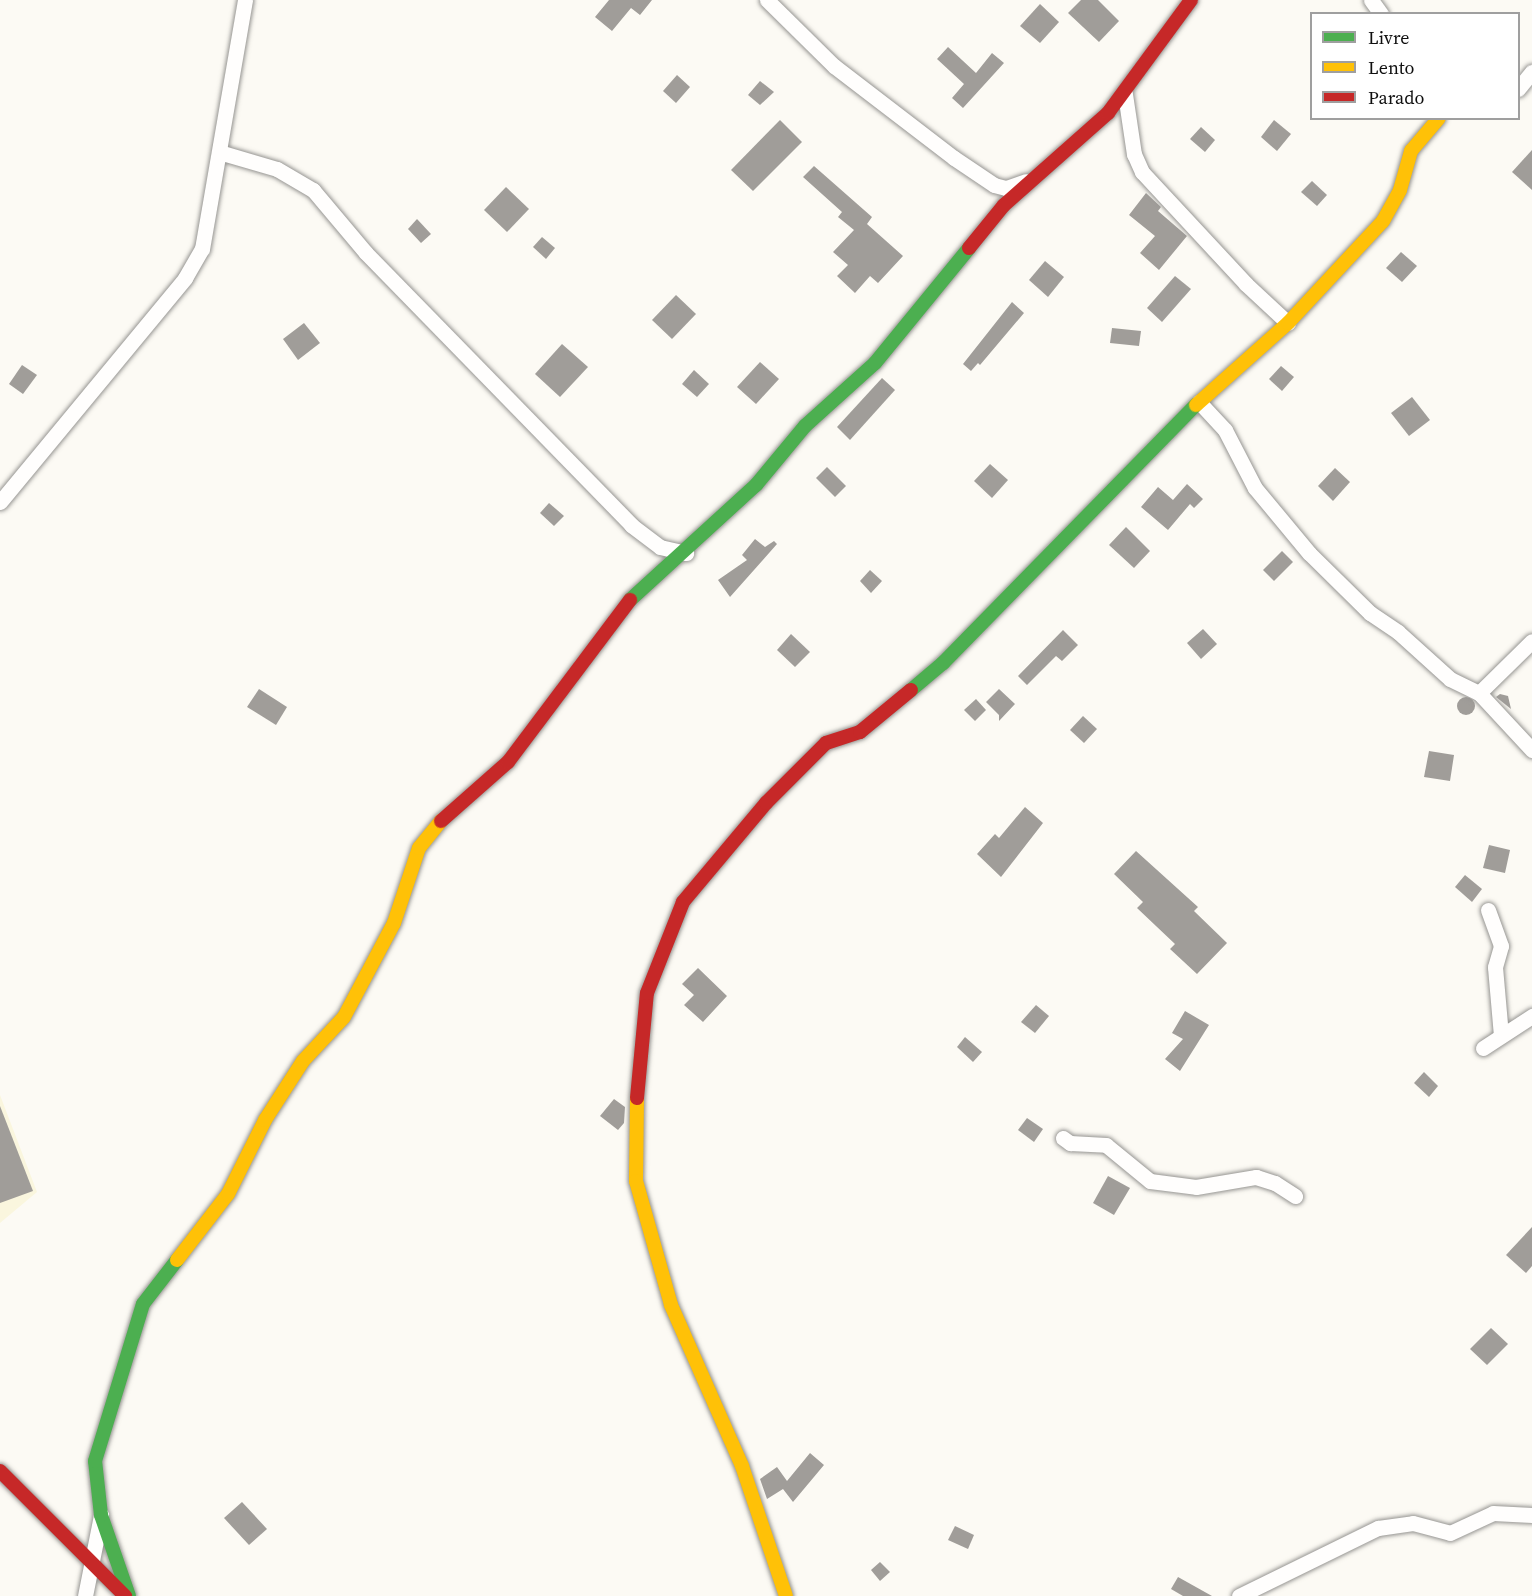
<!DOCTYPE html>
<style>
body{margin:0}
#map{position:relative;width:1532px;height:1596px;overflow:hidden;background:#fcfaf4;font-family:"Source Serif 4",serif}
div>[style]{position:absolute}
.farmland>*{inset:0;background:#faf6de}
.building>*{inset:0;background:#a09d99}
.round{border-radius:50%}
.roads{filter:drop-shadow(0 0 2px #969592) drop-shadow(0 0 2px #969592)}
.street>*{height:15px;margin:-7.5px;padding:0 7.5px;transform-origin:7.5px;border-radius:7.5px;background:#fffefd}
.fast>*{height:14px;margin:-7px;padding:0 7px;transform-origin:7px;border-radius:7px;background:#4caf50}
.slow>*{height:14px;margin:-7px;padding:0 7px;transform-origin:7px;border-radius:7px;background:#ffc107}
.jam>*{height:14px;margin:-7px;padding:0 7px;transform-origin:7px;border-radius:7px;background:#c62828}
span{translate:-50% -50%;white-space:nowrap;text-align:center;line-height:1.15;-webkit-text-stroke:6px #fff;paint-order:stroke}
.legend{position:absolute;left:1310px;top:12px;width:210px;height:108px;box-sizing:border-box;background:#fff;border:2px solid #9f9f9f;margin:0;padding:8px 10px;list-style:none;font-size:18px;color:#0f0f0f}
.legend li{display:flex;align-items:center;gap:12px;height:30px}
.legend b{width:30px;border:2px solid #9f9f9f}
</style>
<div id="map">
<div class="farmland">
<div style="clip-path:polygon(0 1095px,37px 1192px,0 1223px)"></div>
</div>
<div class="building">
<div style="clip-path:polygon(609px 0,652px 0,640px 15px,631px 8px,612px 31px,595px 17px)"></div>
<div style="clip-path:polygon(1081px 0,1098px 0,1119px 21px,1099px 42px,1068px 13px)"></div>
<div style="clip-path:polygon(1040px 4px,1059px 22px,1040px 43px,1020px 26px)"></div>
<div style="clip-path:polygon(948px 47px,976px 73px,992px 53px,1004px 63px,963px 108px,952px 98px,964px 84px,937px 59px)"></div>
<div style="clip-path:polygon(677px 75px,690px 87px,676px 103px,663px 91px)"></div>
<div style="clip-path:polygon(760px 81px,774px 92px,760px 105px,748px 95px)"></div>
<div style="clip-path:polygon(780px 120px,802px 142px,753px 191px,731px 170px)"></div>
<div style="clip-path:polygon(1274px 120px,1291px 134px,1277px 151px,1261px 137px)"></div>
<div style="clip-path:polygon(1201px 127px,1215px 140px,1205px 152px,1190px 139px)"></div>
<div style="clip-path:polygon(1532px 150px,1532px 190px,1512px 172px)"></div>
<div style="clip-path:polygon(814px 166px,872px 217px,867px 224px,903px 256px,878px 283px,870px 276px,855px 293px,837px 276px,848px 265px,833px 252px,854px 230px,838px 217px,842px 212px,803px 177px)"></div>
<div style="clip-path:polygon(1312px 181px,1327px 195px,1317px 206px,1301px 192px)"></div>
<div style="clip-path:polygon(506px 187px,529px 209px,507px 232px,484px 210px)"></div>
<div style="clip-path:polygon(1146px 193px,1161px 207px,1158px 211px,1187px 236px,1159px 270px,1140px 253px,1155px 236px,1129px 215px)"></div>
<div style="clip-path:polygon(417px 219px,431px 234px,421px 243px,408px 229px)"></div>
<div style="clip-path:polygon(542px 237px,555px 248px,546px 259px,533px 247px)"></div>
<div style="clip-path:polygon(1401px 252px,1417px 266px,1402px 282px,1386px 268px)"></div>
<div style="clip-path:polygon(1045px 261px,1064px 277px,1048px 297px,1029px 280px)"></div>
<div style="clip-path:polygon(1175px 276px,1191px 289px,1162px 322px,1147px 308px)"></div>
<div style="clip-path:polygon(676px 295px,696px 314px,672px 339px,652px 320px)"></div>
<div style="clip-path:polygon(1012px 302px,1024px 313px,980px 365px,978px 363px,971px 371px,963px 364px)"></div>
<div style="clip-path:polygon(304px 323px,320px 343px,298px 360px,283px 339px)"></div>
<div style="clip-path:polygon(1112px 328px,1141px 331px,1139px 346px,1110px 343px)"></div>
<div style="clip-path:polygon(562px 344px,588px 367px,560px 397px,535px 374px)"></div>
<div style="clip-path:polygon(760px 362px,779px 379px,756px 404px,737px 387px)"></div>
<div style="clip-path:polygon(22px 365px,37px 375px,23px 394px,9px 384px)"></div>
<div style="clip-path:polygon(1281px 366px,1294px 377px,1282px 391px,1269px 379px)"></div>
<div style="clip-path:polygon(694px 370px,709px 384px,697px 397px,682px 384px)"></div>
<div style="clip-path:polygon(882px 378px,895px 390px,850px 440px,837px 427px)"></div>
<div style="clip-path:polygon(1412px 397px,1430px 420px,1409px 436px,1391px 413px)"></div>
<div style="clip-path:polygon(990px 464px,1008px 480px,992px 498px,974px 481px)"></div>
<div style="clip-path:polygon(827px 467px,846px 486px,835px 497px,816px 478px)"></div>
<div style="clip-path:polygon(1335px 468px,1350px 482px,1333px 501px,1318px 486px)"></div>
<div style="clip-path:polygon(1187px 484px,1203px 499px,1194px 508px,1190px 504px,1168px 530px,1141px 507px,1158px 487px,1173px 500px)"></div>
<div style="clip-path:polygon(549px 503px,564px 516px,554px 526px,540px 513px)"></div>
<div style="clip-path:polygon(1126px 527px,1150px 551px,1134px 568px,1109px 545px)"></div>
<div style="clip-path:polygon(755px 539px,765px 547px,774px 541px,777px 544px,730px 597px,718px 580px,747px 560px,742px 555px)"></div>
<div style="clip-path:polygon(1282px 551px,1293px 562px,1274px 581px,1263px 570px)"></div>
<div style="clip-path:polygon(870px 570px,882px 581px,871px 593px,860px 581px)"></div>
<div style="clip-path:polygon(1203px 629px,1217px 644px,1201px 659px,1187px 643px)"></div>
<div style="clip-path:polygon(1063px 630px,1078px 645px,1062px 661px,1056px 656px,1027px 685px,1018px 676px)"></div>
<div style="clip-path:polygon(791px 634px,810px 652px,795px 667px,777px 650px)"></div>
<div style="clip-path:polygon(259px 689px,287px 707px,276px 725px,247px 707px)"></div>
<div style="clip-path:polygon(999px 689px,1015px 704px,999px 721px,999px 715px,986px 702px)"></div>
<div style="clip-path:polygon(1500px 694px,1508px 696px,1511px 709px,1496px 697px)"></div>
<div class="round" style="left:1457px;top:697px;width:18px;height:18px"></div>
<div style="clip-path:polygon(976px 699px,986px 710px,975px 721px,964px 710px)"></div>
<div style="clip-path:polygon(1083px 716px,1097px 729px,1084px 743px,1070px 730px)"></div>
<div style="clip-path:polygon(1429px 751px,1454px 755px,1450px 781px,1424px 777px)"></div>
<div style="clip-path:polygon(1025px 807px,1043px 823px,1001px 877px,977px 854px,995px 834px,999px 838px)"></div>
<div style="clip-path:polygon(1489px 845px,1510px 850px,1505px 873px,1483px 868px)"></div>
<div style="clip-path:polygon(1136px 851px,1198px 907px,1194px 911px,1227px 943px,1197px 974px,1170px 949px,1175px 944px,1137px 908px,1143px 902px,1114px 874px)"></div>
<div style="clip-path:polygon(1465px 875px,1482px 889px,1472px 902px,1455px 887px)"></div>
<div style="clip-path:polygon(698px 968px,727px 996px,703px 1022px,684px 1005px,694px 995px,682px 984px)"></div>
<div style="clip-path:polygon(1036px 1005px,1049px 1016px,1035px 1033px,1021px 1022px)"></div>
<div style="clip-path:polygon(1185px 1011px,1209px 1025px,1180px 1071px,1165px 1059px,1183px 1039px,1172px 1033px)"></div>
<div style="clip-path:polygon(965px 1037px,982px 1052px,973px 1062px,957px 1047px)"></div>
<div style="clip-path:polygon(1424px 1072px,1438px 1086px,1429px 1097px,1414px 1083px)"></div>
<div style="clip-path:polygon(614px 1099px,625px 1107px,624px 1123px,618px 1130px,600px 1116px)"></div>
<div style="clip-path:polygon(0 1106px,33px 1191px,0 1203px)"></div>
<div style="clip-path:polygon(1027px 1118px,1043px 1129px,1034px 1142px,1018px 1130px)"></div>
<div style="clip-path:polygon(1108px 1176px,1130px 1188px,1114px 1215px,1093px 1203px)"></div>
<div style="clip-path:polygon(1532px 1227px,1532px 1266px,1526px 1273px,1506px 1255px)"></div>
<div style="clip-path:polygon(1491px 1328px,1508px 1344px,1487px 1365px,1470px 1349px)"></div>
<div style="clip-path:polygon(810px 1453px,824px 1465px,793px 1502px,783px 1489px,767px 1499px,760px 1479px,777px 1467px,787px 1481px)"></div>
<div style="clip-path:polygon(242px 1502px,267px 1529px,249px 1545px,224px 1518px)"></div>
<div style="clip-path:polygon(955px 1526px,974px 1535px,968px 1549px,948px 1540px)"></div>
<div style="clip-path:polygon(880px 1562px,890px 1572px,880px 1581px,871px 1570px)"></div>
<div style="clip-path:polygon(1178px 1577px,1212px 1596px,1183px 1596px,1171px 1589px)"></div>
</div>
<div class="roads">
<div class="street">
<div style="left:767px;top:0;width:94px;rotate:44.6deg"></div>
<div style="left:834px;top:66px;width:151px;rotate:37.5deg"></div>
<div style="left:954px;top:158px;width:48px;rotate:34deg"></div>
<div style="left:994px;top:185px;width:12px;rotate:14deg"></div>
<div style="left:1006px;top:188px;width:21px;rotate:-19deg"></div>
<div style="left:1371px;top:0;width:17px;rotate:54deg"></div>
<div style="left:1518px;top:89px;width:22px;rotate:-51deg"></div>
<div style="left:1125px;top:94px;width:61px;rotate:81.5deg"></div>
<div style="left:1134px;top:154px;width:20px;rotate:66deg"></div>
<div style="left:1142px;top:172px;width:153px;rotate:47.1deg"></div>
<div style="left:1246px;top:284px;width:57px;rotate:42.9deg"></div>
<div style="left:219px;top:152px;width:60px;rotate:16.3deg"></div>
<div style="left:277px;top:169px;width:42px;rotate:30.3deg"></div>
<div style="left:313px;top:190px;width:82px;rotate:49.9deg"></div>
<div style="left:366px;top:253px;width:380px;rotate:45.7deg"></div>
<div style="left:631px;top:525px;width:36px;rotate:37deg"></div>
<div style="left:660px;top:547px;width:27px;rotate:13deg"></div>
<div style="left:1199px;top:402px;width:38px;rotate:47deg"></div>
<div style="left:1225px;top:430px;width:65px;rotate:62.7deg"></div>
<div style="left:1255px;top:488px;width:85px;rotate:50.3deg"></div>
<div style="left:1309px;top:553px;width:86px;rotate:44.5deg"></div>
<div style="left:1370px;top:613px;width:34px;rotate:34deg"></div>
<div style="left:1398px;top:632px;width:70px;rotate:42.1deg"></div>
<div style="left:1450px;top:679px;width:32px;rotate:26deg"></div>
<div style="left:1479px;top:693px;width:78px;rotate:47.1deg"></div>
<div style="left:0;top:502px;width:291px;rotate:-50.4deg"></div>
<div style="left:185px;top:278px;width:34px;rotate:-60deg"></div>
<div style="left:202px;top:249px;width:253px;rotate:-80.2deg"></div>
<div style="left:1479px;top:693px;width:74px;rotate:-44.5deg"></div>
<div style="left:1488px;top:910px;width:38px;rotate:70deg"></div>
<div style="left:1501px;top:946px;width:22px;rotate:106deg"></div>
<div style="left:1495px;top:967px;width:69px;rotate:85deg"></div>
<div style="left:1483px;top:1048px;width:59px;rotate:-33.1deg"></div>
<div style="left:1063px;top:1138px;width:9px;rotate:36deg"></div>
<div style="left:1070px;top:1143px;width:36px;rotate:3deg"></div>
<div style="left:1106px;top:1145px;width:57px;rotate:39.3deg"></div>
<div style="left:1150px;top:1181px;width:46px;rotate:7.4deg"></div>
<div style="left:1196px;top:1187px;width:61px;rotate:-9.5deg"></div>
<div style="left:1256px;top:1177px;width:20px;rotate:18deg"></div>
<div style="left:1275px;top:1183px;width:24px;rotate:33deg"></div>
<div style="left:85px;top:1596px;width:83px;rotate:-78.8deg"></div>
<div style="left:1239px;top:1596px;width:155px;rotate:-26.1deg"></div>
<div style="left:1378px;top:1528px;width:35px;rotate:-8deg"></div>
<div style="left:1413px;top:1523px;width:38px;rotate:15deg"></div>
<div style="left:1450px;top:1533px;width:47px;rotate:-24.9deg"></div>
<div style="left:1493px;top:1513px;width:39px;rotate:3deg"></div>
</div>
<div class="fast">
<div style="left:630px;top:600px;width:171px;rotate:-42.4deg"></div>
<div style="left:756px;top:485px;width:77px;rotate:-50.3deg"></div>
<div style="left:805px;top:426px;width:94px;rotate:-42deg"></div>
<div style="left:875px;top:363px;width:149px;rotate:-50.7deg"></div>
<div style="left:911px;top:690px;width:42px;rotate:-40.2deg"></div>
<div style="left:943px;top:663px;width:361px;rotate:-45.6deg"></div>
<div style="left:129px;top:1596px;width:86px;rotate:-109.1deg"></div>
<div style="left:101px;top:1515px;width:54px;rotate:-96.3deg"></div>
<div style="left:95px;top:1461px;width:164px;rotate:-73deg"></div>
<div style="left:143px;top:1304px;width:56px;rotate:-52.3deg"></div>
</div>
<div class="slow">
<div style="left:1196px;top:405px;width:123px;rotate:-41.7deg"></div>
<div style="left:1288px;top:323px;width:139px;rotate:-47deg"></div>
<div style="left:1383px;top:221px;width:35px;rotate:-61deg"></div>
<div style="left:1400px;top:190px;width:41px;rotate:-74.2deg"></div>
<div style="left:1411px;top:151px;width:43px;rotate:-49.7deg"></div>
<div style="left:637px;top:1098px;width:83px;rotate:90.7deg"></div>
<div style="left:636px;top:1181px;width:129px;rotate:74.2deg"></div>
<div style="left:671px;top:1305px;width:176px;rotate:66.2deg"></div>
<div style="left:742px;top:1466px;width:137px;rotate:71.3deg"></div>
<div style="left:177px;top:1260px;width:83px;rotate:-52.3deg"></div>
<div style="left:228px;top:1194px;width:83px;rotate:-63.4deg"></div>
<div style="left:265px;top:1120px;width:70px;rotate:-57.2deg"></div>
<div style="left:303px;top:1061px;width:60px;rotate:-47deg"></div>
<div style="left:344px;top:1017px;width:106px;rotate:-62deg"></div>
<div style="left:394px;top:923px;width:79px;rotate:-71.6deg"></div>
<div style="left:419px;top:848px;width:35px;rotate:-51deg"></div>
</div>
<div class="jam">
<div style="left:969px;top:248px;width:55px;rotate:-50.9deg"></div>
<div style="left:1004px;top:205px;width:139px;rotate:-41.5deg"></div>
<div style="left:1108px;top:113px;width:140px;rotate:-53.7deg"></div>
<div style="left:441px;top:821px;width:89px;rotate:-41.4deg"></div>
<div style="left:508px;top:762px;width:203px;rotate:-53deg"></div>
<div style="left:637px;top:1098px;width:105px;rotate:-84.6deg"></div>
<div style="left:647px;top:993px;width:98px;rotate:-68.4deg"></div>
<div style="left:683px;top:902px;width:129px;rotate:-50deg"></div>
<div style="left:766px;top:803px;width:85px;rotate:-45deg"></div>
<div style="left:826px;top:743px;width:36px;rotate:-18deg"></div>
<div style="left:860px;top:732px;width:66px;rotate:-39.5deg"></div>
<div style="left:0;top:1471px;width:177px;rotate:45deg"></div>
</div>
</div>
<ul class="legend">
<li><b style="height:8px;background:#4caf50"></b>Livre</li>
<li><b style="height:8px;background:#ffc107"></b>Lento</li>
<li><b style="height:8px;background:#c62828"></b>Parado</li>
</ul>
</div>
